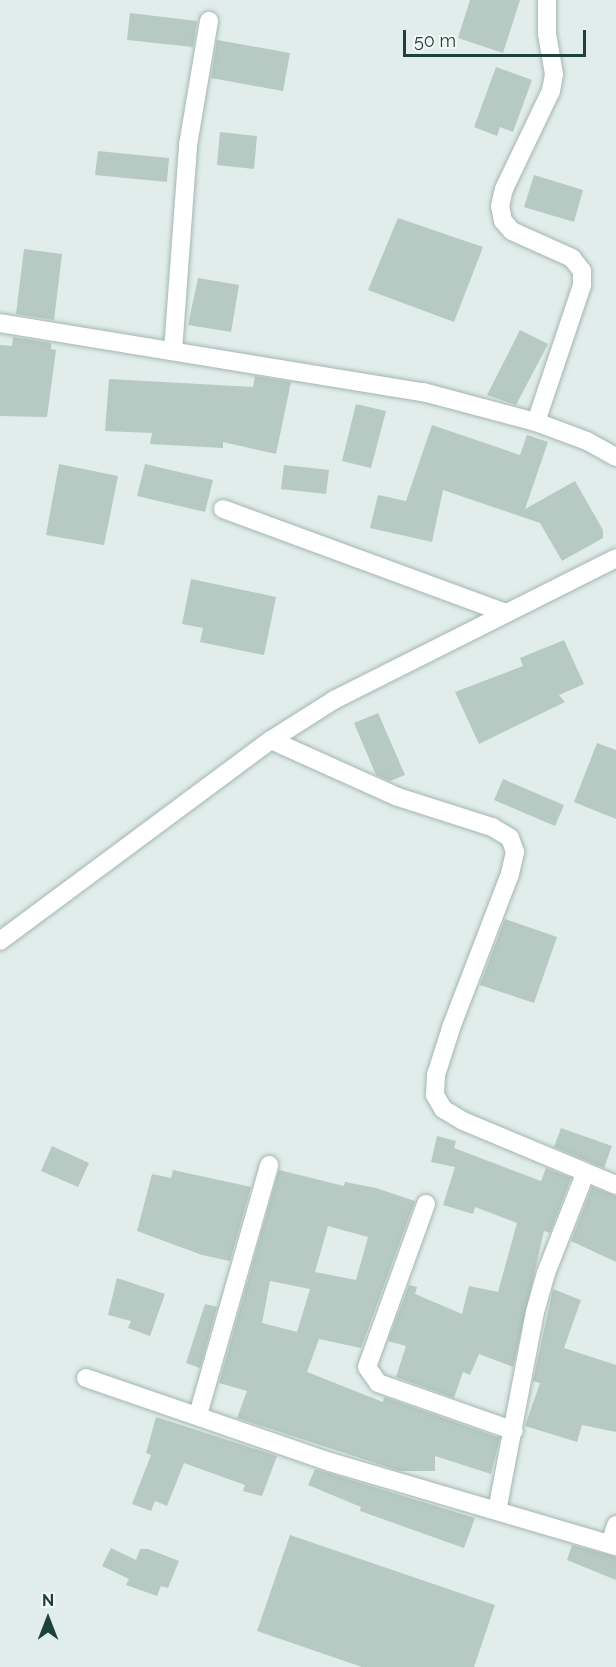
<!DOCTYPE html>
<style>
body{margin:0}
#map{position:relative;width:616px;height:1667px;overflow:hidden;background:#e1edea;font-family:Raleway,sans-serif}
div>[style]{position:absolute}
.building>*{inset:0;background:#b6c9c3}
.roads{filter:drop-shadow(0 0 2px #a3b6b2) drop-shadow(0 0 2px #a3b6b2)}
.street>*{height:18px;margin:-9px;padding:0 9px;transform-origin:9px;border-radius:9px;background:#fff}
span{translate:-50% -50%;white-space:nowrap;text-align:center;line-height:1.15;-webkit-text-stroke:6px #f2f9f7;paint-order:stroke}
.north{position:absolute;left:18px;top:1589px;width:60px;height:60px;-webkit-text-stroke:4px #f2f9f7;paint-order:stroke;rotate:0deg;font-size:16px;font-weight:700;line-height:24px;text-align:center;color:#1f413c}
.north::after{content:'';display:block;margin:auto;width:21px;height:27px;background:#1f413c;clip-path:polygon(50% 0,100% 100%,50% 72%,0 100%)}
.scale{position:absolute;left:403px;top:30px;width:183px;height:27px;box-sizing:border-box;border:3px solid #1f413c;border-top:0;padding-left:8px;font-size:18px;line-height:21px;white-space:nowrap;color:#1f413c;-webkit-text-stroke:4px #f2f9f7;paint-order:stroke}
</style>
<div id="map">
<div class="building">
<div style="clip-path:polygon(470px 0,520px 0,503px 53px,458px 38px)"></div>
<div style="clip-path:polygon(130px 13px,197px 21px,193px 47px,127px 40px)"></div>
<div style="clip-path:polygon(217px 40px,290px 53px,283px 91px,211px 78px)"></div>
<div style="clip-path:polygon(496px 67px,532px 80px,513px 132px,500px 127px,497px 136px,474px 127px)"></div>
<div style="clip-path:polygon(220px 132px,257px 136px,254px 169px,217px 165px)"></div>
<div style="clip-path:polygon(98px 151px,169px 158px,167px 182px,95px 175px)"></div>
<div style="clip-path:polygon(534px 175px,583px 190px,574px 222px,524px 207px)"></div>
<div style="clip-path:polygon(398px 218px,483px 247px,454px 322px,368px 290px)"></div>
<div style="clip-path:polygon(24px 249px,62px 254px,54px 320px,16px 314px)"></div>
<div style="clip-path:polygon(198px 278px,239px 285px,231px 332px,188px 325px)"></div>
<div style="clip-path:polygon(520px 330px,548px 344px,516px 405px,487px 395px)"></div>
<div style="clip-path:polygon(13px 337px,51px 343px,51px 349px,56px 350px,47px 417px,0 416px,0 345px,12px 346px)"></div>
<div style="clip-path:polygon(255px 376px,291px 382px,276px 454px,223px 442px,223px 448px,150px 444px,152px 433px,105px 431px,109px 379px,253px 387px)"></div>
<div style="clip-path:polygon(356px 404px,386px 411px,371px 468px,342px 461px)"></div>
<div style="clip-path:polygon(432px 425px,520px 455px,527px 435px,548px 442px,525px 509px,575px 481px,603px 530px,603px 538px,562px 561px,540px 523px,443px 490px,432px 542px,370px 528px,378px 495px,406px 501px)"></div>
<div style="clip-path:polygon(59px 464px,118px 476px,104px 545px,46px 535px)"></div>
<div style="clip-path:polygon(145px 464px,213px 480px,205px 512px,137px 496px)"></div>
<div style="clip-path:polygon(284px 465px,329px 470px,326px 494px,281px 489px)"></div>
<div style="clip-path:polygon(191px 579px,276px 597px,264px 655px,200px 642px,203px 628px,182px 624px)"></div>
<div style="clip-path:polygon(564px 640px,584px 684px,559px 695px,565px 702px,479px 744px,455px 692px,523px 666px,520px 658px)"></div>
<div style="clip-path:polygon(378px 713px,405px 775px,390px 781px,376px 775px,354px 723px)"></div>
<div style="clip-path:polygon(597px 743px,616px 750px,616px 819px,574px 802px)"></div>
<div style="clip-path:polygon(503px 779px,564px 805px,555px 826px,494px 800px)"></div>
<div style="clip-path:polygon(505px 919px,557px 937px,534px 1003px,480px 985px)"></div>
<div style="clip-path:polygon(561px 1128px,612px 1146px,604px 1168px,554px 1147px)"></div>
<div style="clip-path:polygon(437px 1136px,456px 1141px,454px 1148px,541px 1181px,546px 1168px,571px 1178px,550px 1233px,544px 1231px,513px 1367px,479px 1354px,470px 1375px,463px 1372px,454px 1398px,396px 1377px,406px 1346px,388px 1341px,409px 1285px,417px 1287px,415px 1294px,462px 1314px,469px 1286px,498px 1292px,517px 1223px,475px 1207px,473px 1214px,443px 1205px,455px 1167px,431px 1162px)"></div>
<div style="clip-path:polygon(52px 1146px,89px 1163px,78px 1187px,41px 1171px)"></div>
<div style="clip-path:polygon(173px 1170px,251px 1187px,230px 1261px,202px 1255px,137px 1231px,152px 1174px,171px 1178px)"></div>
<div style="clip-path:polygon(evenodd,279px 1170px,344px 1186px,345px 1182px,376px 1188px,415px 1201px,361px 1348px,319px 1339px,307px 1372px,383px 1402px,384px 1397px,500px 1438px,491px 1474px,435px 1456px,435px 1471px,400px 1471px,237px 1418px,247px 1391px,219px 1383px,279px 1170px,328px 1226px,368px 1237px,356px 1280px,315px 1272px,328px 1226px,279px 1170px,270px 1281px,310px 1289px,297px 1332px,262px 1323px,270px 1281px)"></div>
<div style="clip-path:polygon(592px 1187px,616px 1196px,616px 1262px,571px 1241px)"></div>
<div style="clip-path:polygon(117px 1278px,165px 1294px,150px 1336px,128px 1328px,131px 1321px,108px 1315px)"></div>
<div style="clip-path:polygon(553px 1289px,581px 1300px,564px 1348px,616px 1365px,616px 1432px,582px 1425px,577px 1442px,525px 1426px,540px 1383px,533px 1381px)"></div>
<div style="clip-path:polygon(205px 1304px,217px 1307px,200px 1368px,186px 1363px)"></div>
<div style="clip-path:polygon(156px 1417px,277px 1456px,262px 1496px,243px 1491px,245px 1485px,184px 1463px,167px 1506px,155px 1501px,151px 1511px,132px 1504px,151px 1455px,146px 1453px)"></div>
<div style="clip-path:polygon(315px 1469px,475px 1518px,464px 1548px,360px 1511px,361px 1507px,308px 1485px)"></div>
<div style="clip-path:polygon(290px 1535px,495px 1605px,474px 1667px,362px 1667px,257px 1631px)"></div>
<div style="clip-path:polygon(572px 1545px,616px 1557px,616px 1580px,567px 1560px)"></div>
<div style="clip-path:polygon(111px 1548px,136px 1560px,140px 1549px,148px 1549px,179px 1561px,168px 1588px,161px 1586px,157px 1596px,126px 1585px,129px 1579px,102px 1566px)"></div>
</div>
<div class="roads">
<div class="street">
<div style="left:0;top:323px;width:429px;rotate:9.3deg"></div>
<div style="left:423px;top:392px;width:117px;rotate:14.9deg"></div>
<div style="left:536px;top:422px;width:54px;rotate:20.4deg"></div>
<div style="left:587px;top:441px;width:33px;rotate:29deg"></div>
<div style="left:173px;top:351px;width:207px;rotate:-85.8deg"></div>
<div style="left:188px;top:145px;width:126px;rotate:-80.4deg"></div>
<div style="left:536px;top:422px;width:145px;rotate:-71.4deg"></div>
<div style="left:582px;top:285px;width:14px;rotate:-90deg"></div>
<div style="left:582px;top:271px;width:16px;rotate:-128deg"></div>
<div style="left:572px;top:258px;width:66px;rotate:-155.8deg"></div>
<div style="left:512px;top:231px;width:13px;rotate:-132deg"></div>
<div style="left:503px;top:221px;width:15px;rotate:-101deg"></div>
<div style="left:500px;top:206px;width:17px;rotate:-77deg"></div>
<div style="left:504px;top:189px;width:109px;rotate:-64.4deg"></div>
<div style="left:551px;top:91px;width:17px;rotate:-80deg"></div>
<div style="left:554px;top:74px;width:41px;rotate:-99.9deg"></div>
<div style="left:547px;top:34px;width:34px;rotate:-90deg"></div>
<div style="left:223px;top:509px;width:301px;rotate:20.2deg"></div>
<div style="left:271px;top:740px;width:139px;rotate:24.2deg"></div>
<div style="left:398px;top:797px;width:99px;rotate:17.7deg"></div>
<div style="left:492px;top:827px;width:21px;rotate:31deg"></div>
<div style="left:510px;top:838px;width:15px;rotate:70deg"></div>
<div style="left:515px;top:852px;width:23px;rotate:103deg"></div>
<div style="left:510px;top:874px;width:165px;rotate:111deg"></div>
<div style="left:451px;top:1028px;width:49px;rotate:107.7deg"></div>
<div style="left:436px;top:1075px;width:20px;rotate:93deg"></div>
<div style="left:435px;top:1095px;width:16px;rotate:60deg"></div>
<div style="left:443px;top:1109px;width:23px;rotate:31deg"></div>
<div style="left:463px;top:1121px;width:166px;rotate:22.7deg"></div>
<div style="left:0;top:941px;width:337px;rotate:-36.6deg"></div>
<div style="left:271px;top:740px;width:75px;rotate:-32.4deg"></div>
<div style="left:334px;top:700px;width:316px;rotate:-26.7deg"></div>
<div style="left:426px;top:1204px;width:173px;rotate:109.9deg"></div>
<div style="left:367px;top:1367px;width:19px;rotate:55deg"></div>
<div style="left:378px;top:1383px;width:144px;rotate:19.4deg"></div>
<div style="left:86px;top:1378px;width:258px;rotate:19deg"></div>
<div style="left:330px;top:1462px;width:298px;rotate:16.4deg"></div>
<div style="left:198px;top:1415px;width:260px;rotate:-74.1deg"></div>
<div style="left:497px;top:1511px;width:203px;rotate:-79.2deg"></div>
<div style="left:535px;top:1312px;width:41px;rotate:-74.2deg"></div>
<div style="left:546px;top:1273px;width:106px;rotate:-68.5deg"></div>
<div style="left:610px;top:1544px;width:20px;rotate:-72deg"></div>
</div>
</div>
<div class="north">N</div>
<div class="scale">50 m</div>
</div>
